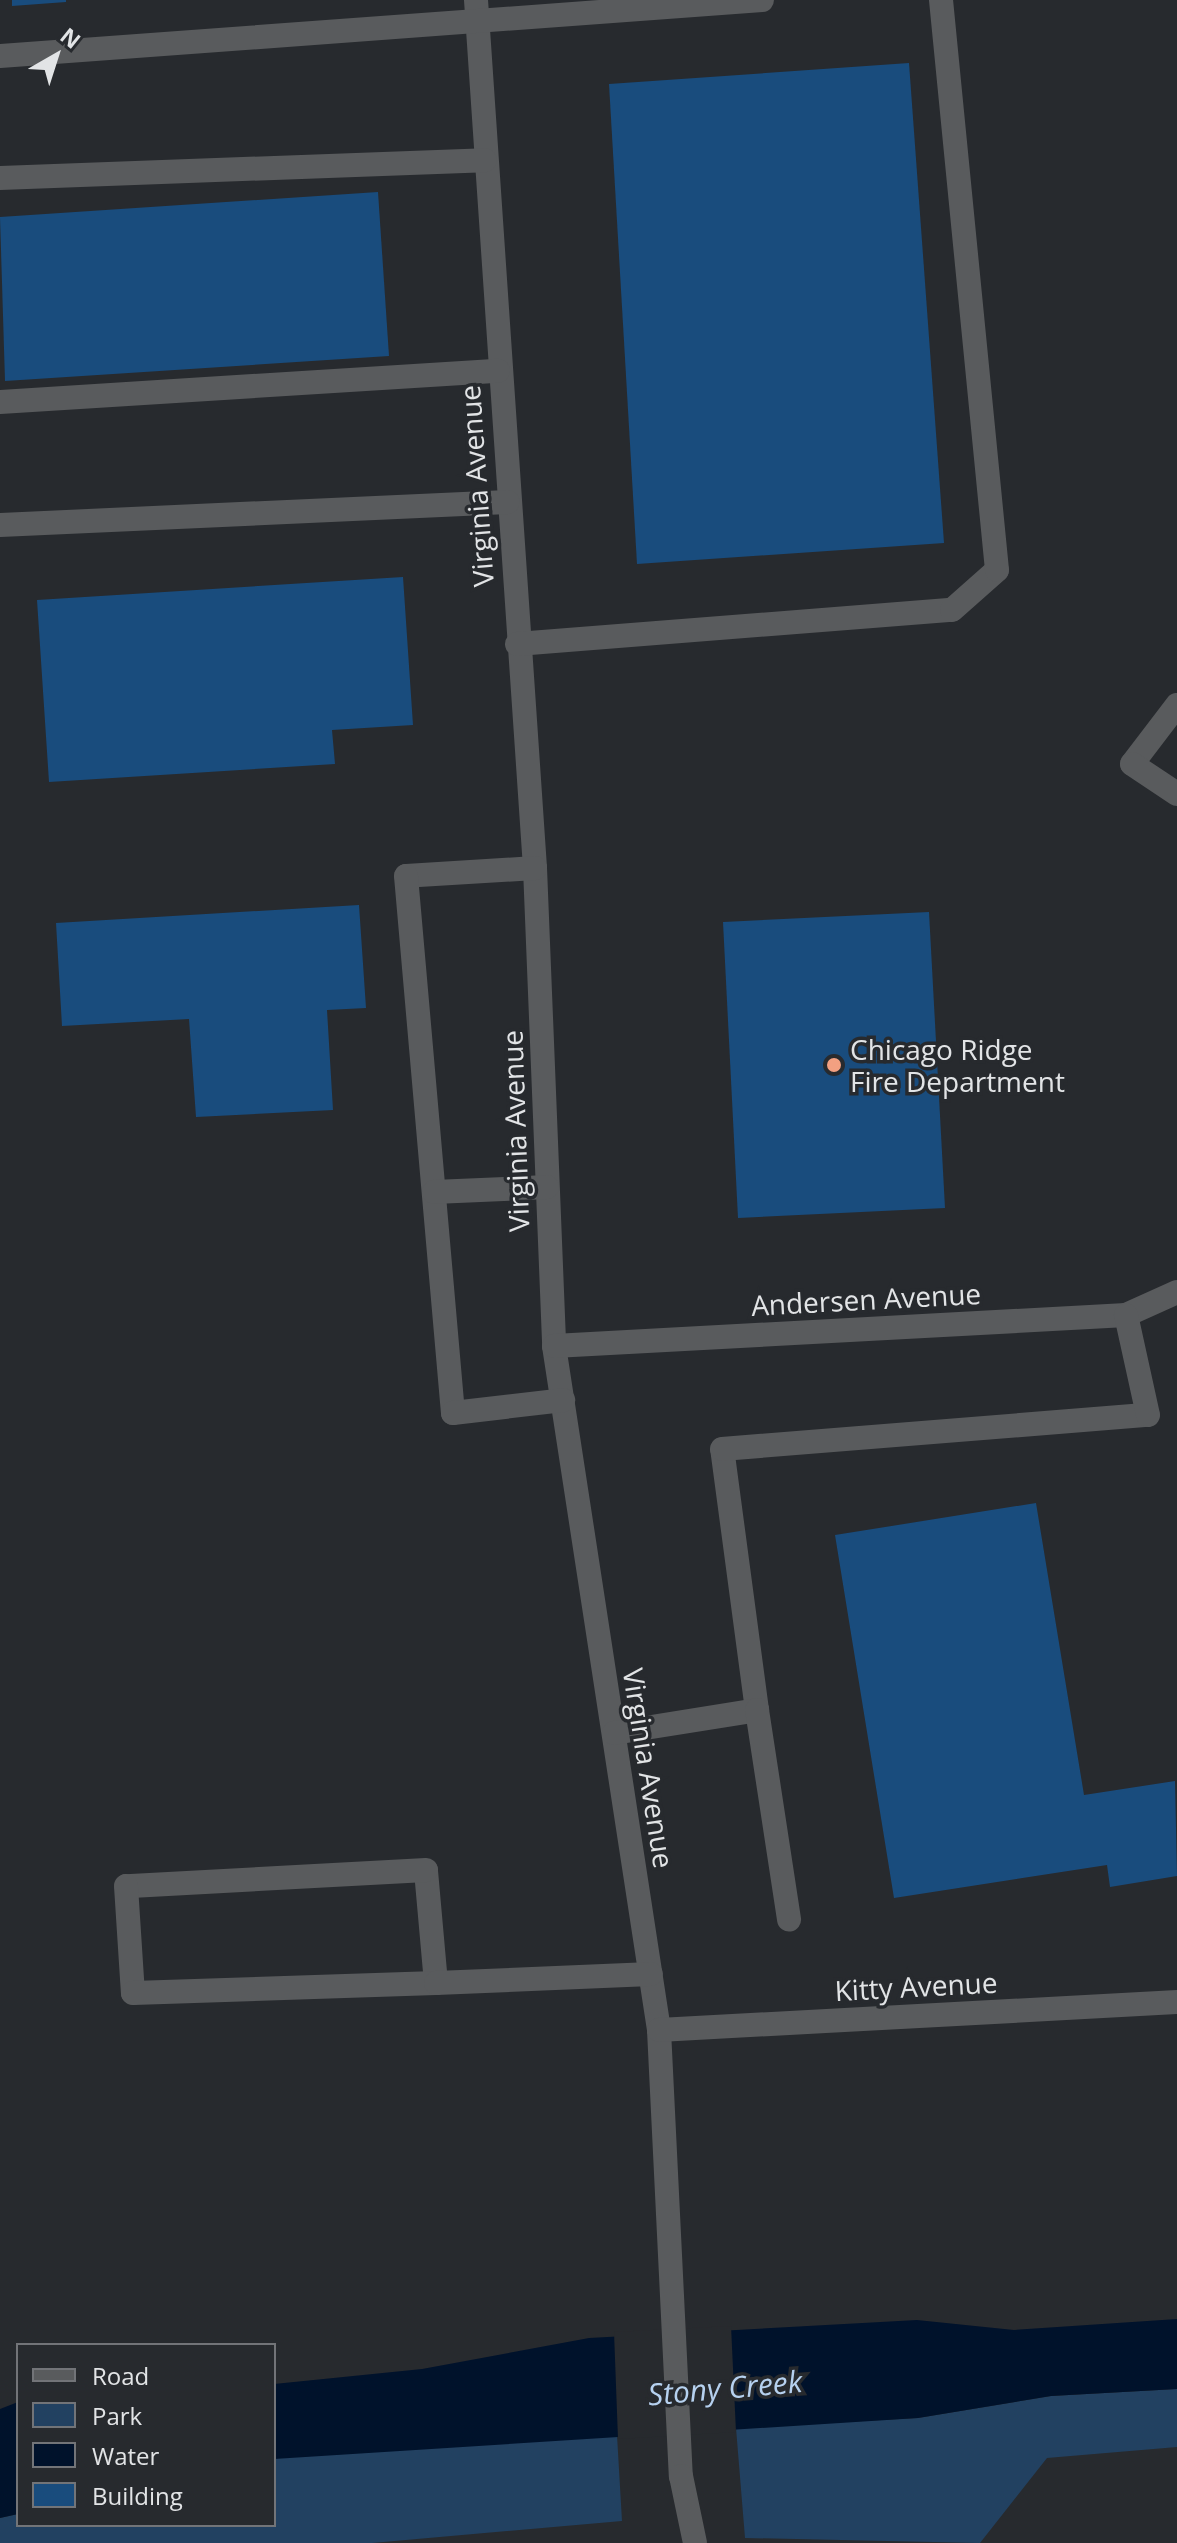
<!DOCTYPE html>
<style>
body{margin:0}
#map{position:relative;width:1177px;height:2543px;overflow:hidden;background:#272a2e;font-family:"Open Sans",sans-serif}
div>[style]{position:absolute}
.green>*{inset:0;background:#224161}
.water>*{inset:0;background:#00122b}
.pier>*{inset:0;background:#272a2e}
.building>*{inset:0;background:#194c7d}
.minor>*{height:24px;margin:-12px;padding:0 12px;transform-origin:12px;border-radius:12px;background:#595b5d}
.dots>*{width:22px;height:22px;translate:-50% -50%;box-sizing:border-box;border:4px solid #272a2e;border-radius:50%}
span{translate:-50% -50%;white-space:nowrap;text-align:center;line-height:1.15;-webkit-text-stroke:7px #272a2e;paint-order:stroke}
.street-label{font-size:28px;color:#e2e4e6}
.poi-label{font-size:28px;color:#e2e4e6}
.left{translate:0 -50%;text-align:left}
.water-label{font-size:30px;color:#b6d1ef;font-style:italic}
.legend{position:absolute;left:16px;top:2343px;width:260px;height:184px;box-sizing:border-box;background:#272a2e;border:2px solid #727478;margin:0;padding:10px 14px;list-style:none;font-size:24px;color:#e2e4e6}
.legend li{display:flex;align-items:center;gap:16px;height:40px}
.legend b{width:40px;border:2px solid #727478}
.north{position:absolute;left:16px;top:16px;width:80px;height:80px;-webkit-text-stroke:6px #272a2e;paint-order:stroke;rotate:39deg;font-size:22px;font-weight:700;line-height:32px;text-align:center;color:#e2e4e6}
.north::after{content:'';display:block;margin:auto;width:28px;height:36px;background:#e2e4e6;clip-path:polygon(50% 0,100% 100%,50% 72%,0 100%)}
</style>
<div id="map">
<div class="green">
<div style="clip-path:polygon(1177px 2389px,1177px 2447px,1047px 2458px,980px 2543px,745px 2538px,736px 2428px,918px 2418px,1051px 2396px)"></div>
<div style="clip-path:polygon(617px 2435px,622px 2521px,372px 2543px,0 2543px,0 2518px,18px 2514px,18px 2525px,274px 2525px,274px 2459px,294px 2454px)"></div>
</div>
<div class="water">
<div style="clip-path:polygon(1177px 2319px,1177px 2389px,1051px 2396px,918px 2418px,274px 2459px,274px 2384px,422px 2369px,589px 2338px,917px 2320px,1014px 2330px)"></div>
<div style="clip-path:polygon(18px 2402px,18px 2514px,0 2518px,0 2409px)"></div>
</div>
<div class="pier">
<div style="clip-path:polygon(731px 2326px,736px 2432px,618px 2439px,614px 2332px)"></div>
</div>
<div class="building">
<div style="clip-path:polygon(12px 0,66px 0,66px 2px,12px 6px)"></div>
<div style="clip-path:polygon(909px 63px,944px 543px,637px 564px,609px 84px)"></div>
<div style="clip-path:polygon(378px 192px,389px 356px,5px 381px,0 217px)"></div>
<div style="clip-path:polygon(403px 577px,413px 725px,332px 730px,335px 764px,49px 782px,37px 600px)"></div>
<div style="clip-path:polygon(359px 905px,366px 1008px,327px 1010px,333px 1110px,196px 1117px,189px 1019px,62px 1026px,56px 923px)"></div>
<div style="clip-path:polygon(929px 912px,945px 1208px,738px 1218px,723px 922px)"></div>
<div style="clip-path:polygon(1036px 1503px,1084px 1795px,1175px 1781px,1177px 1876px,1110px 1887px,1107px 1865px,894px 1898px,835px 1535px)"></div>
</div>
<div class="minor">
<div style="left:476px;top:0;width:870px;rotate:86.11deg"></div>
<div style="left:535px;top:868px;width:478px;rotate:87.7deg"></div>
<div style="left:554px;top:1346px;width:692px;rotate:81.27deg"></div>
<div style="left:659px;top:2030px;width:447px;rotate:87.2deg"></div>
<div style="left:681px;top:2476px;width:68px;rotate:78.2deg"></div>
<div style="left:0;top:56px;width:764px;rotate:-4.2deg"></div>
<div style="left:0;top:178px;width:485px;rotate:-2.1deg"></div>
<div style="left:0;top:402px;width:499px;rotate:-3.6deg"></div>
<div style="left:0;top:525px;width:508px;rotate:-2.6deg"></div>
<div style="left:517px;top:644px;width:436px;rotate:-4.5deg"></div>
<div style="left:952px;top:610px;width:60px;rotate:-41.6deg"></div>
<div style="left:997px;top:570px;width:573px;rotate:-95.61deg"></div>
<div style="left:1177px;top:705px;width:74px;rotate:127.3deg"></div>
<div style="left:1132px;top:764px;width:54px;rotate:33.7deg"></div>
<div style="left:535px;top:868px;width:129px;rotate:176.5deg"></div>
<div style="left:406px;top:876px;width:539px;rotate:85deg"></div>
<div style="left:453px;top:1413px;width:111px;rotate:-6.7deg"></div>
<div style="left:434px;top:1192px;width:113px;rotate:-2.5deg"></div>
<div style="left:554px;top:1346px;width:573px;rotate:-3.1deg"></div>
<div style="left:1126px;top:1315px;width:56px;rotate:-24.3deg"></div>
<div style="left:757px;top:1710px;width:263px;rotate:-97.6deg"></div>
<div style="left:722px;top:1449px;width:427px;rotate:-4.6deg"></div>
<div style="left:1148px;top:1415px;width:102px;rotate:-102.4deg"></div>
<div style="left:614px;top:1733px;width:145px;rotate:-9.1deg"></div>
<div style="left:757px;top:1710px;width:212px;rotate:81.3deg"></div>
<div style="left:436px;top:1983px;width:113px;rotate:-95.1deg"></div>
<div style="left:426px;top:1870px;width:300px;rotate:176.9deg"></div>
<div style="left:126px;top:1886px;width:107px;rotate:86.3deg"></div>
<div style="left:133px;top:1993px;width:303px;rotate:-1.9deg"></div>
<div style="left:436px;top:1983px;width:215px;rotate:-2.4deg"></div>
<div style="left:659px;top:2030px;width:519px;rotate:-3.09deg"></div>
</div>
<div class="dots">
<div style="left:834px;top:1065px;background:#f2a081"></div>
</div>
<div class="street-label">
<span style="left:476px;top:486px;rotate:-94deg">Virginia Avenue</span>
<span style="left:515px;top:1131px;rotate:-92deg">Virginia Avenue</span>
<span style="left:866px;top:1299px;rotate:-3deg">Andersen Avenue</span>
<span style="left:649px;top:1768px;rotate:81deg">Virginia Avenue</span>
<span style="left:916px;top:1986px;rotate:-3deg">Kitty Avenue</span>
</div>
<div class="poi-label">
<span class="left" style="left:850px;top:1065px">Chicago Ridge<br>Fire Department</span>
</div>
<div class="water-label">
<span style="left:725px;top:2388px;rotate:-5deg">Stony Creek</span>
</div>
<ul class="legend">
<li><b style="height:10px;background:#595b5d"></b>Road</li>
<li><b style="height:22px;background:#224161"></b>Park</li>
<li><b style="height:22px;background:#00122b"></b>Water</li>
<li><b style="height:22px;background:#194c7d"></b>Building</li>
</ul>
<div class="north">N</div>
</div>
